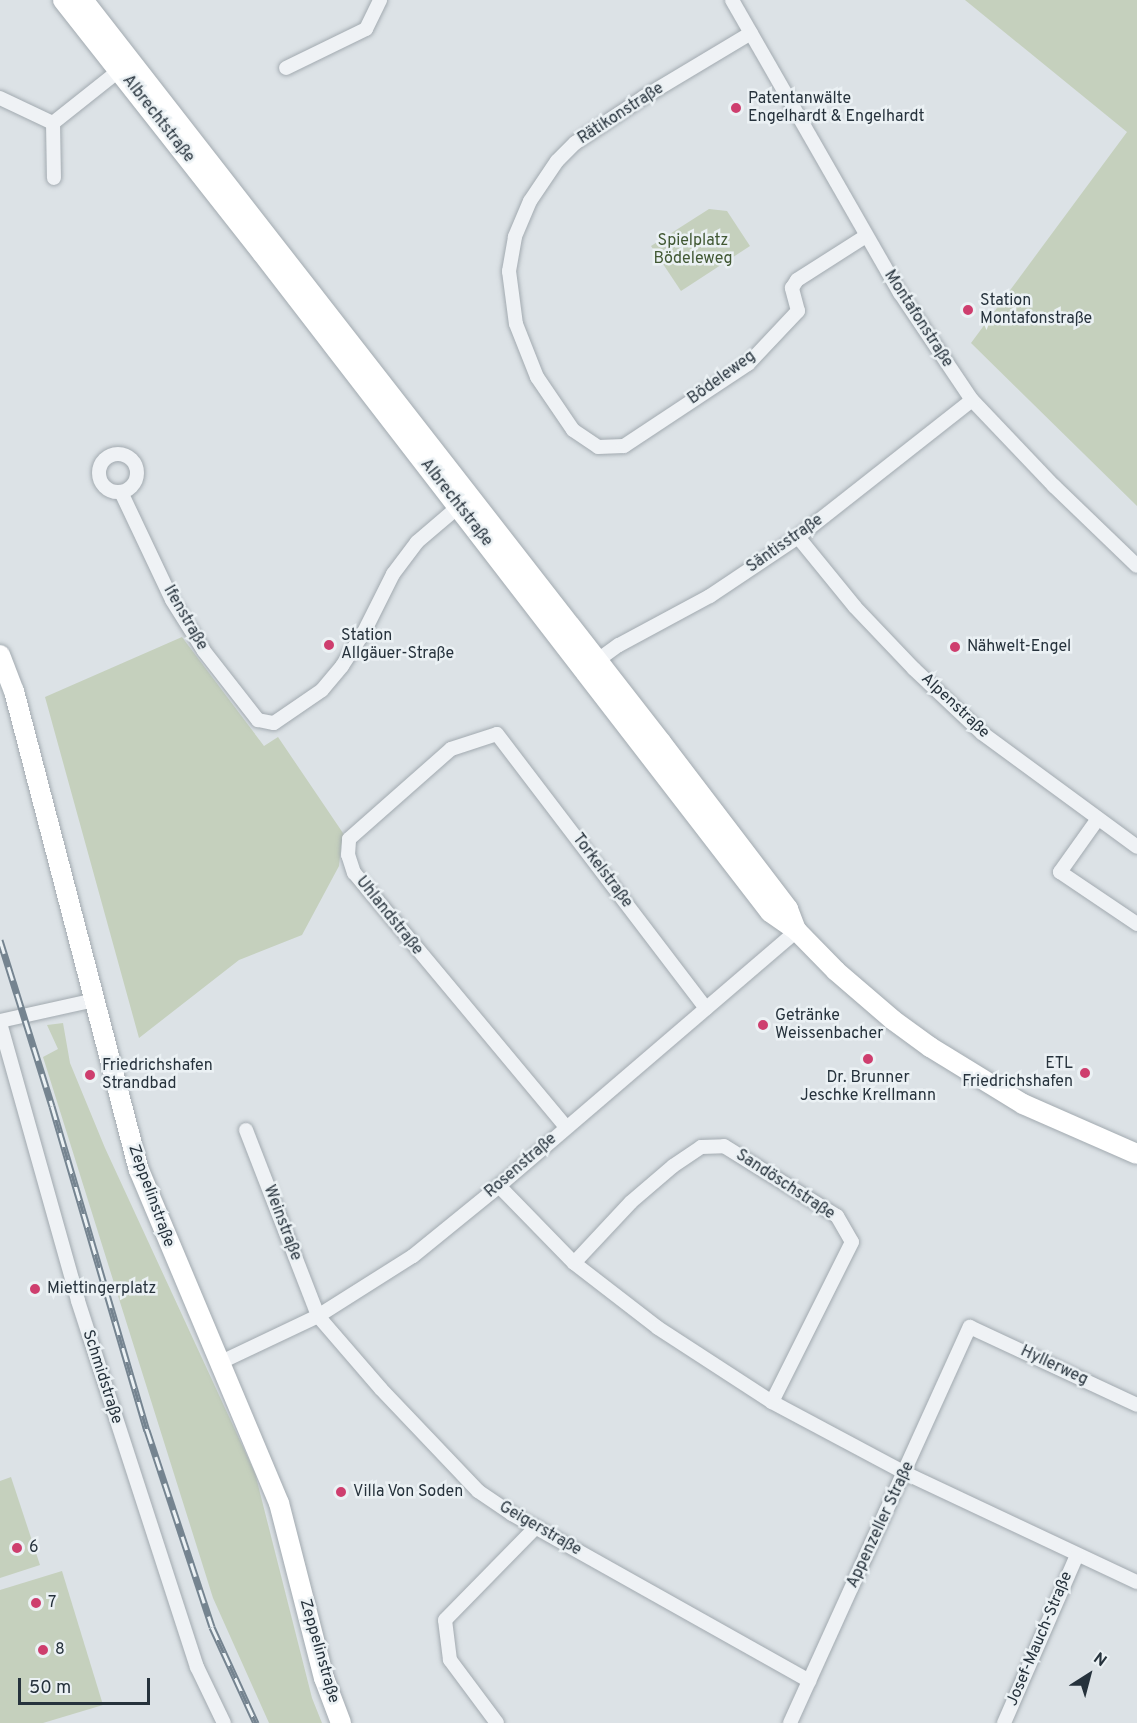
<!DOCTYPE html>
<meta charset="utf-8">
<style>
body{margin:0}
#map{position:relative;width:1137px;height:1723px;overflow:hidden;background:#dce2e6;font-family:Overpass,sans-serif}
div>[style]{position:absolute}
.green>*{inset:0;background:#c5d0bd}
.roads{filter:drop-shadow(0 0 2px #a2aab0) drop-shadow(0 0 2px #a2aab0)}
.street>*{height:14px;margin:-7px;padding:0 7px;transform-origin:7px;border-radius:7px;background:#eff2f5}
.street>.ring{margin:-7px;padding:0;box-sizing:content-box;background:none;border:14px solid #eff2f5;border-radius:50%}
.secondary>*{height:20px;margin:-10px;padding:0 10px;transform-origin:10px;border-radius:10px;background:#fff}
.rail>*{height:7px;margin-top:-3.5px;transform-origin:0;background:repeating-linear-gradient(90deg,#ebf1f4 0 14px,#758490 0 28px);box-sizing:border-box;border-block:2px solid #758490}
.dots>*{width:16px;height:16px;translate:-50% -50%;box-sizing:border-box;border:3px solid #ebf1f4;border-radius:50%}
span{translate:-50% -50%;white-space:nowrap;text-align:center;line-height:1.15;-webkit-text-stroke:5px #ebf1f4;paint-order:stroke}
.poi-label{font-size:16px;color:#26323c}
.left{translate:0 -50%;text-align:left}
.right{translate:-100% -50%;text-align:right}
.street-label{font-size:16px;color:#26323c}
.park-label{font-size:16px;color:#415833}
.north{position:absolute;left:1059px;top:1645px;width:60px;height:60px;-webkit-text-stroke:4px #ebf1f4;paint-order:stroke;rotate:36deg;font-size:16px;font-weight:700;line-height:24px;text-align:center;color:#26323c}
.north::after{content:'';display:block;margin:auto;width:21px;height:27px;background:#26323c;clip-path:polygon(50% 0,100% 100%,50% 72%,0 100%)}
.scale{position:absolute;left:18px;top:1678px;width:132px;height:27px;box-sizing:border-box;border:3px solid #26323c;border-top:0;padding-left:8px;font-size:18px;line-height:21px;white-space:nowrap;color:#26323c;-webkit-text-stroke:4px #ebf1f4;paint-order:stroke}
</style>
<div id="map">
<div class="green">
<div style="clip-path:polygon(965px 0,1137px 0,1137px 506px,971px 343px,1127px 132px)"></div>
<div style="clip-path:polygon(709px 209px,727px 211px,750px 246px,681px 291px,651px 246px)"></div>
<div style="clip-path:polygon(182px 637px,264px 746px,278px 737px,345px 836px,341px 846px,339px 866px,302px 935px,239px 960px,139px 1038px,45px 697px)"></div>
<div style="clip-path:polygon(63px 1023px,70px 1063px,105px 1148px,255px 1473px,312px 1698px,322px 1723px,269px 1723px,213px 1598px,43px 1057px,58px 1049px,47px 1025px)"></div>
<div style="clip-path:polygon(11px 1477px,40px 1565px,0 1578px,0 1481px)"></div>
<div style="clip-path:polygon(62px 1571px,103px 1705px,43px 1723px,0 1723px,0 1590px)"></div>
</div>
<div class="roads">
<div class="street">
<div style="left:732px;top:0;width:338px;rotate:60.2deg"></div>
<div style="left:900px;top:293px;width:129px;rotate:56.1deg"></div>
<div style="left:972px;top:400px;width:119px;rotate:46.4deg"></div>
<div style="left:1054px;top:486px;width:115px;rotate:43.9deg"></div>
<div style="left:751px;top:33px;width:125px;rotate:149.1deg"></div>
<div style="left:644px;top:97px;width:83px;rotate:146.3deg"></div>
<div style="left:575px;top:143px;width:25px;rotate:135deg"></div>
<div style="left:557px;top:161px;width:48px;rotate:124deg"></div>
<div style="left:530px;top:201px;width:39px;rotate:113deg"></div>
<div style="left:515px;top:237px;width:35px;rotate:100deg"></div>
<div style="left:509px;top:271px;width:53px;rotate:82.5deg"></div>
<div style="left:516px;top:324px;width:57px;rotate:68.4deg"></div>
<div style="left:537px;top:377px;width:64px;rotate:55.8deg"></div>
<div style="left:573px;top:430px;width:30px;rotate:34deg"></div>
<div style="left:598px;top:447px;width:26px;rotate:-2deg"></div>
<div style="left:624px;top:446px;width:149px;rotate:-33.5deg"></div>
<div style="left:748px;top:364px;width:73px;rotate:-46.7deg"></div>
<div style="left:798px;top:311px;width:24px;rotate:-105deg"></div>
<div style="left:792px;top:288px;width:9px;rotate:-58deg"></div>
<div style="left:797px;top:280px;width:82px;rotate:-32.5deg"></div>
<div style="left:286px;top:68px;width:89px;rotate:-26deg"></div>
<div style="left:366px;top:29px;width:32px;rotate:-64deg"></div>
<div style="left:0;top:98px;width:59px;rotate:25.3deg"></div>
<div style="left:53px;top:123px;width:92px;rotate:-38.4deg"></div>
<div style="left:53px;top:123px;width:55px;rotate:89deg"></div>
<div class="ring" style="left:99px;top:454px;width:24px;height:24px"></div>
<div style="left:121px;top:492px;width:119px;rotate:64.7deg"></div>
<div style="left:172px;top:600px;width:60px;rotate:57.9deg"></div>
<div style="left:204px;top:651px;width:88px;rotate:52deg"></div>
<div style="left:258px;top:720px;width:16px;rotate:11deg"></div>
<div style="left:274px;top:723px;width:58px;rotate:-34.5deg"></div>
<div style="left:322px;top:690px;width:31px;rotate:-50deg"></div>
<div style="left:342px;top:666px;width:40px;rotate:-57.1deg"></div>
<div style="left:364px;top:632px;width:65px;rotate:-63.4deg"></div>
<div style="left:393px;top:574px;width:40px;rotate:-53deg"></div>
<div style="left:417px;top:542px;width:63px;rotate:-40.5deg"></div>
<div style="left:798px;top:537px;width:90px;rotate:50.8deg"></div>
<div style="left:855px;top:607px;width:86px;rotate:46.4deg"></div>
<div style="left:914px;top:669px;width:93px;rotate:43.3deg"></div>
<div style="left:982px;top:733px;width:192px;rotate:36.3deg"></div>
<div style="left:591px;top:665px;width:34px;rotate:-36deg"></div>
<div style="left:619px;top:645px;width:103px;rotate:-28.3deg"></div>
<div style="left:710px;top:596px;width:106px;rotate:-33.8deg"></div>
<div style="left:798px;top:537px;width:221px;rotate:-38.2deg"></div>
<div style="left:1097px;top:820px;width:64px;rotate:125.4deg"></div>
<div style="left:1060px;top:872px;width:93px;rotate:34deg"></div>
<div style="left:0;top:1021px;width:97px;rotate:-12.5deg"></div>
<div style="left:0;top:1023px;width:289px;rotate:74.3deg"></div>
<div style="left:78px;top:1301px;width:385px;rotate:72deg"></div>
<div style="left:197px;top:1667px;width:62px;rotate:64.3deg"></div>
<div style="left:566px;top:1127px;width:331px;rotate:-129.8deg"></div>
<div style="left:354px;top:873px;width:19px;rotate:-108deg"></div>
<div style="left:348px;top:855px;width:16px;rotate:-86deg"></div>
<div style="left:349px;top:839px;width:136px;rotate:-41.4deg"></div>
<div style="left:451px;top:749px;width:48px;rotate:-18.1deg"></div>
<div style="left:497px;top:734px;width:345px;rotate:52.7deg"></div>
<div style="left:246px;top:1130px;width:199px;rotate:68.8deg"></div>
<div style="left:318px;top:1316px;width:96px;rotate:49.2deg"></div>
<div style="left:381px;top:1389px;width:141px;rotate:46.4deg"></div>
<div style="left:478px;top:1491px;width:41px;rotate:34.1deg"></div>
<div style="left:512px;top:1514px;width:341px;rotate:29.3deg"></div>
<div style="left:499px;top:1186px;width:107px;rotate:45.8deg"></div>
<div style="left:574px;top:1263px;width:106px;rotate:37.7deg"></div>
<div style="left:658px;top:1328px;width:136px;rotate:33deg"></div>
<div style="left:772px;top:1402px;width:151px;rotate:28.1deg"></div>
<div style="left:905px;top:1473px;width:256px;rotate:25.2deg"></div>
<div style="left:574px;top:1263px;width:83px;rotate:-46.9deg"></div>
<div style="left:631px;top:1202px;width:55px;rotate:-40.6deg"></div>
<div style="left:673px;top:1166px;width:34px;rotate:-34deg"></div>
<div style="left:701px;top:1147px;width:23px;rotate:-2deg"></div>
<div style="left:724px;top:1146px;width:133px;rotate:31.8deg"></div>
<div style="left:837px;top:1216px;width:30px;rotate:60deg"></div>
<div style="left:852px;top:1242px;width:179px;rotate:116.6deg"></div>
<div style="left:219px;top:1363px;width:110px;rotate:-25.4deg"></div>
<div style="left:318px;top:1316px;width:112px;rotate:-32.3deg"></div>
<div style="left:413px;top:1256px;width:111px;rotate:-39.1deg"></div>
<div style="left:499px;top:1186px;width:392px;rotate:-40.6deg"></div>
<div style="left:497px;top:1723px;width:79px;rotate:-126.7deg"></div>
<div style="left:450px;top:1660px;width:40px;rotate:-97.1deg"></div>
<div style="left:445px;top:1620px;width:130px;rotate:-45.6deg"></div>
<div style="left:790px;top:1723px;width:435px;rotate:-65.6deg"></div>
<div style="left:970px;top:1327px;width:184px;rotate:25deg"></div>
<div style="left:1004px;top:1723px;width:183px;rotate:-66.5deg"></div>
</div>
<div class="secondary">
<div style="left:63px;top:0;width:322px;rotate:51.8deg"></div>
<div style="left:262px;top:253px;width:832px;rotate:52.37deg"></div>
<div style="left:770px;top:912px;width:33px;rotate:35deg"></div>
<div style="left:797px;top:931px;width:56px;rotate:45.7deg"></div>
<div style="left:836px;top:971px;width:75px;rotate:40.7deg"></div>
<div style="left:893px;top:1020px;width:46px;rotate:36.1deg"></div>
<div style="left:930px;top:1047px;width:109px;rotate:31.5deg"></div>
<div style="left:1023px;top:1104px;width:124px;rotate:23.7deg"></div>
<div style="left:83px;top:0;width:941px;rotate:52.08deg"></div>
<div style="left:661px;top:742px;width:210px;rotate:52.7deg"></div>
<div style="left:788px;top:909px;width:22px;rotate:69deg"></div>
<div style="left:0;top:655px;width:39px;rotate:69deg"></div>
<div style="left:14px;top:691px;width:495px;rotate:75.4deg"></div>
<div style="left:139px;top:1170px;width:361px;rotate:67.2deg"></div>
<div style="left:279px;top:1503px;width:181px;rotate:75.6deg"></div>
<div style="left:324px;top:1678px;width:48px;rotate:69.3deg"></div>
</div>
</div>
<div class="rail">
<div style="left:0;top:940px;width:174px;rotate:72.6deg"></div>
<div style="left:52px;top:1106px;width:338px;rotate:73.7deg"></div>
<div style="left:147px;top:1430px;width:207px;rotate:71.7deg"></div>
<div style="left:212px;top:1627px;width:106px;rotate:65.4deg"></div>
</div>
<div class="dots">
<div style="left:736px;top:108px;background:#ce3e6e"></div>
<div style="left:968px;top:310px;background:#ce3e6e"></div>
<div style="left:329px;top:645px;background:#ce3e6e"></div>
<div style="left:955px;top:647px;background:#ce3e6e"></div>
<div style="left:763px;top:1025px;background:#ce3e6e"></div>
<div style="left:868px;top:1059px;background:#ce3e6e"></div>
<div style="left:1085px;top:1073px;background:#ce3e6e"></div>
<div style="left:90px;top:1075px;background:#ce3e6e"></div>
<div style="left:35px;top:1289px;background:#ce3e6e"></div>
<div style="left:341px;top:1492px;background:#ce3e6e"></div>
<div style="left:17px;top:1548px;background:#ce3e6e"></div>
<div style="left:36px;top:1603px;background:#ce3e6e"></div>
<div style="left:43px;top:1650px;background:#ce3e6e"></div>
</div>
<div class="poi-label">
<span class="left" style="left:748px;top:108px">Patentanwälte<br>Engelhardt &amp; Engelhardt</span>
<span class="left" style="left:980px;top:310px">Station<br>Montafonstraße</span>
<span class="left" style="left:341px;top:645px">Station<br>Allgäuer-Straße</span>
<span class="left" style="left:967px;top:647px">Nähwelt-Engel</span>
<span class="left" style="left:775px;top:1025px">Getränke<br>Weissenbacher</span>
<span class="right" style="left:1073px;top:1073px">ETL<br>Friedrichshafen</span>
<span class="left" style="left:102px;top:1075px">Friedrichshafen<br>Strandbad</span>
<span style="left:868px;top:1087px">Dr. Brunner<br>Jeschke Krellmann</span>
<span class="left" style="left:47px;top:1289px">Miettingerplatz</span>
<span class="left" style="left:353px;top:1492px">Villa Von Soden</span>
<span class="left" style="left:29px;top:1548px">6</span>
<span class="left" style="left:48px;top:1603px">7</span>
<span class="left" style="left:55px;top:1650px">8</span>
</div>
<div class="street-label">
<span style="left:621px;top:114px;rotate:-33deg">Rätikonstraße</span>
<span style="left:158px;top:119px;rotate:52deg">Albrechtstraße</span>
<span style="left:918px;top:319px;rotate:57deg">Montafonstraße</span>
<span style="left:722px;top:378px;rotate:-36deg">Bödeleweg</span>
<span style="left:456px;top:503px;rotate:52deg">Albrechtstraße</span>
<span style="left:785px;top:544px;rotate:-35deg">Säntisstraße</span>
<span style="left:185px;top:618px;rotate:60deg">Ifenstraße</span>
<span style="left:955px;top:706px;rotate:43deg">Alpenstraße</span>
<span style="left:602px;top:871px;rotate:53deg">Torkelstraße</span>
<span style="left:389px;top:916px;rotate:51deg">Uhlandstraße</span>
<span style="left:521px;top:1166px;rotate:-41deg">Rosenstraße</span>
<span style="left:785px;top:1185px;rotate:33deg">Sandöschstraße</span>
<span style="left:151px;top:1196px;rotate:70deg">Zeppelinstraße</span>
<span style="left:282px;top:1223px;rotate:69deg">Weinstraße</span>
<span style="left:1054px;top:1366px;rotate:25deg">Hyllerweg</span>
<span style="left:102px;top:1377px;rotate:72deg">Schmidstraße</span>
<span style="left:881px;top:1525px;rotate:-65deg">Appenzeller Straße</span>
<span style="left:540px;top:1529px;rotate:30deg">Geigerstraße</span>
<span style="left:1040px;top:1639px;rotate:-67deg">Josef-Mauch-Straße</span>
<span style="left:319px;top:1651px;rotate:74deg">Zeppelinstraße</span>
</div>
<div class="park-label">
<span style="left:693px;top:250px">Spielplatz<br>Bödeleweg</span>
</div>
<div class="north">N</div>
<div class="scale">50 m</div>
</div>
